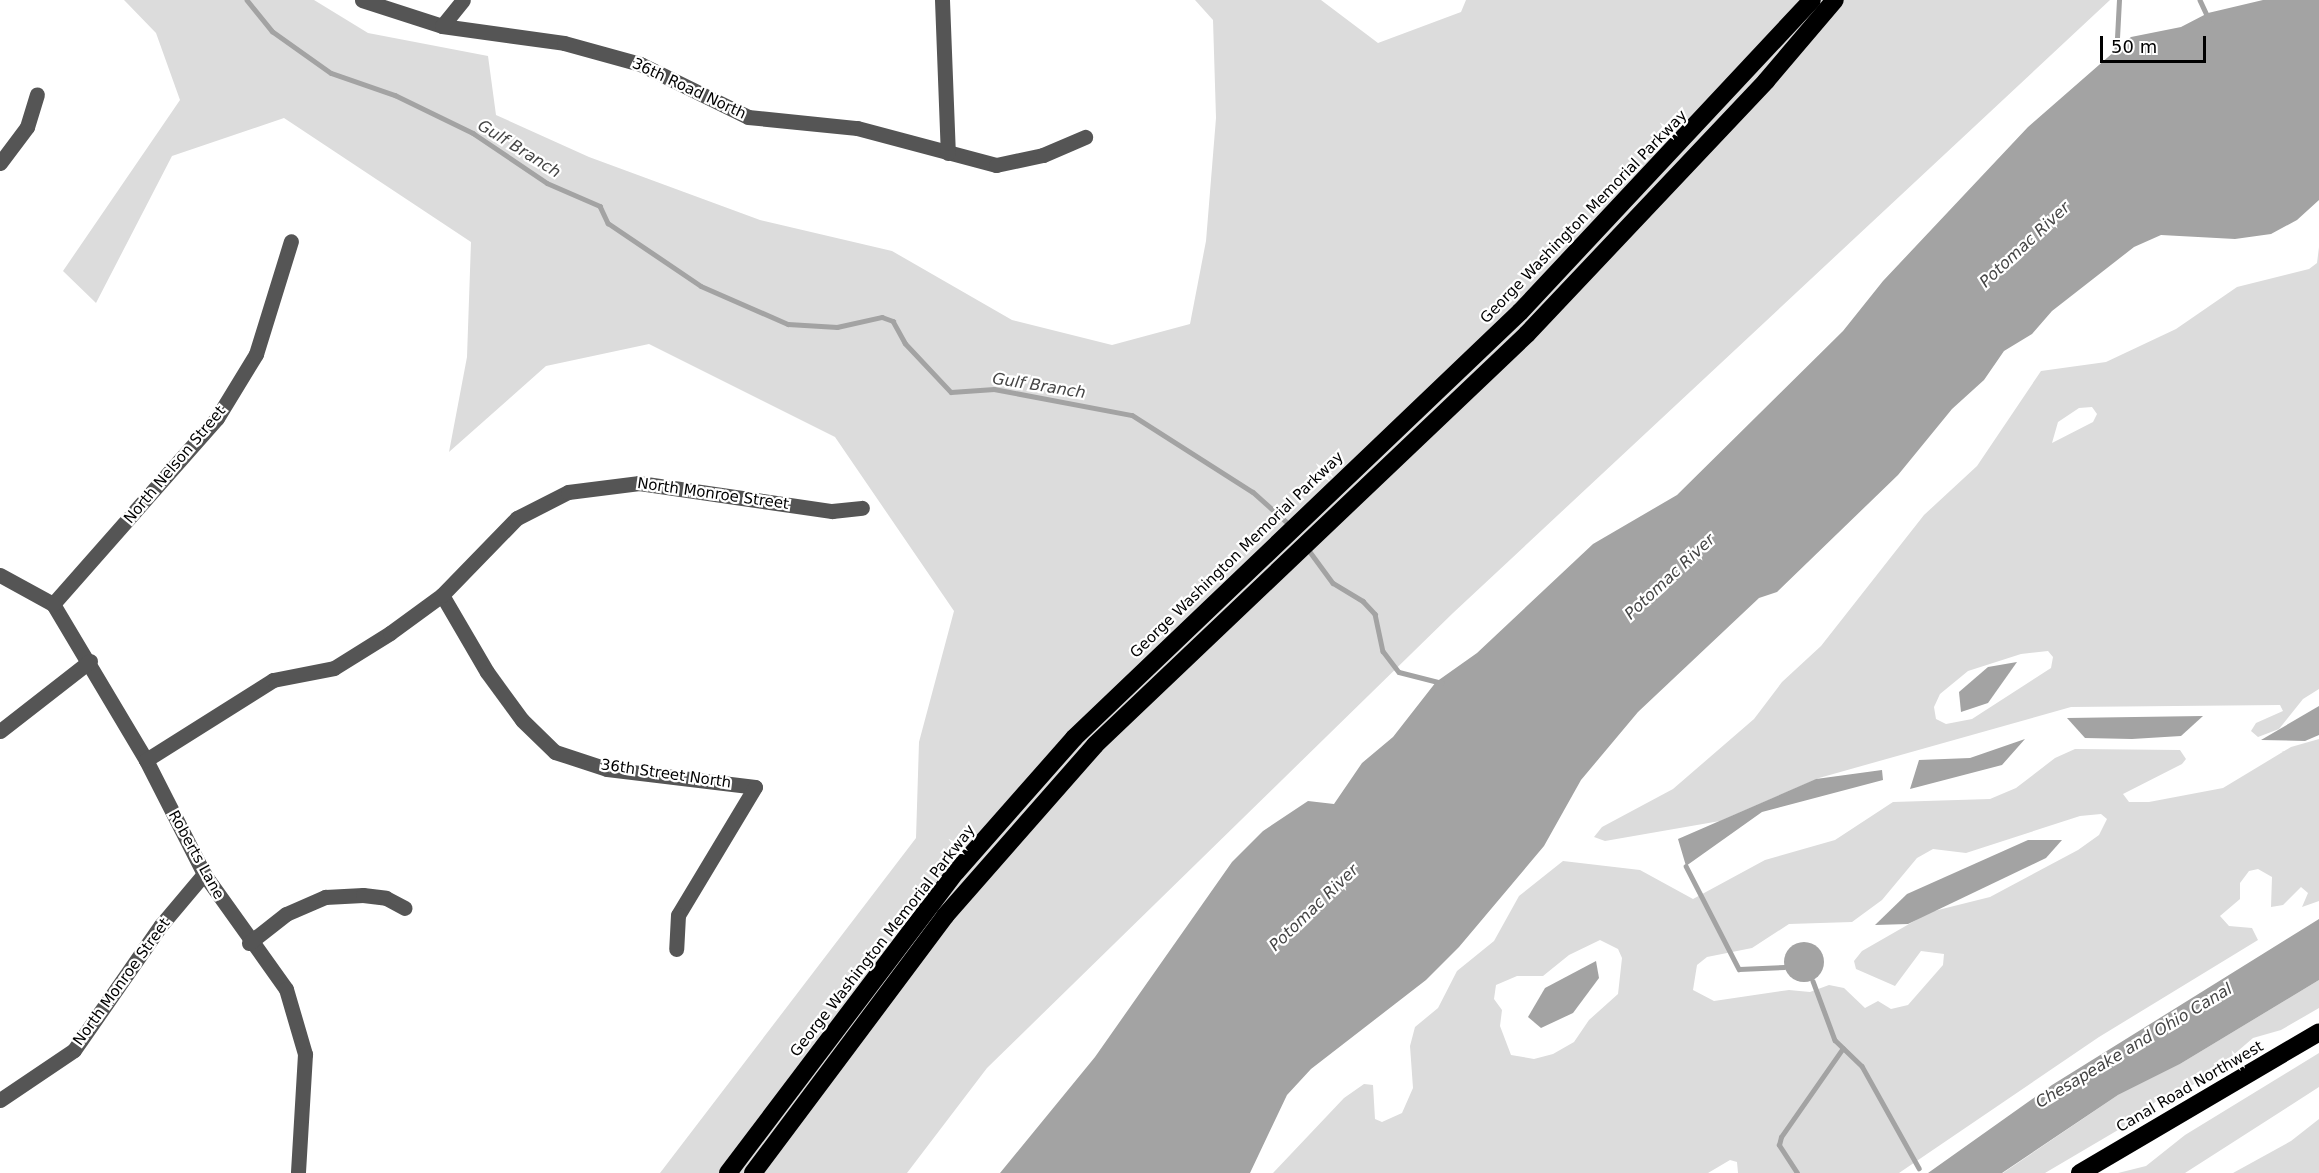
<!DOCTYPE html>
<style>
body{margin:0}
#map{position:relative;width:2319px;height:1173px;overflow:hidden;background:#fff;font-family:"DejaVu Sans",sans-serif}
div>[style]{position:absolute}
.green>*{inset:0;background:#dcdcdc}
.water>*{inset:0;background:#a3a3a3}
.round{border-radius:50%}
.stream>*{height:4.5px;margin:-2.25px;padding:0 2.25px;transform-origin:2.25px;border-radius:2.25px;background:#a3a3a3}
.minor>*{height:15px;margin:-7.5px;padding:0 7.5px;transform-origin:7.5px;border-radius:7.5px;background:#555}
.highway>*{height:18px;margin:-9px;padding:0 9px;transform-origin:9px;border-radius:9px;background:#000}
span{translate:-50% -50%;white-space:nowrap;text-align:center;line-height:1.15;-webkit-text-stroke:4.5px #fff;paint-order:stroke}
.street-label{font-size:15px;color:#000}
.water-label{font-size:16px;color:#444;font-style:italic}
.scale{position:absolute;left:2100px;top:36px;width:106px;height:27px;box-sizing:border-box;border:3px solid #000;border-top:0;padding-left:8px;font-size:18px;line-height:21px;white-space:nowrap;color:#000;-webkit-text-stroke:4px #fff;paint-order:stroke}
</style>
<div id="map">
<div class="green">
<div style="clip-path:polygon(124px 0,314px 0,368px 33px,488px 56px,496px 115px,589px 157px,760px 220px,892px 251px,1012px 320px,1112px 345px,1190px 324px,1206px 241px,1216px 118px,1213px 20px,1195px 0,1321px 0,1378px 43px,1461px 12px,1466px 0,2110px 0,1453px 613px,987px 1068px,907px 1173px,660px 1173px,916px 838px,919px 742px,954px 611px,835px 437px,649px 344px,546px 366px,449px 452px,467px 357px,471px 242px,284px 118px,172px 156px,96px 303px,63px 271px,180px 100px,156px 33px)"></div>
<div style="clip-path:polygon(evenodd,2319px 247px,2319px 689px,2303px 699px,2279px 729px,2258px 737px,2251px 731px,2256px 723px,2283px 711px,2280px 705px,2071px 707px,1819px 778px,1720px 821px,1605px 841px,1594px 837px,1602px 827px,1673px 789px,1754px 719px,1782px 682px,1821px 646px,1924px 515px,1977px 466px,2041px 371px,2106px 362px,2176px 329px,2237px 287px,2309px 269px,2317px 263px,2319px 247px,2092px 407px,2097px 414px,2093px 422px,2052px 443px,2058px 422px,2079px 408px,2092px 407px,2319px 247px,2048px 651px,2053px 657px,2051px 668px,1972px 719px,1946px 724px,1936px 719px,1934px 707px,1940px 694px,1968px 671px,2021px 654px,2048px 651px)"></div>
<div style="clip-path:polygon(evenodd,2319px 739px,2319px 901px,2302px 907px,2308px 893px,2301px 887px,2283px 905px,2271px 907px,2272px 877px,2258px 869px,2249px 871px,2240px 883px,2240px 899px,2220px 916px,2229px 926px,2252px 928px,2258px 940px,2099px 1037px,1899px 1173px,1738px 1173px,1737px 1162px,1730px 1160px,1708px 1173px,1273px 1173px,1344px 1098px,1364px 1084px,1373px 1085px,1375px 1119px,1382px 1122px,1402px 1113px,1413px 1088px,1410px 1046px,1415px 1027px,1438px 1008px,1457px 971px,1494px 941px,1519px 896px,1563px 861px,1640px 870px,1693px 899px,1765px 860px,1835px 840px,1893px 802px,1990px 799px,2016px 788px,2055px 758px,2075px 749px,2180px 750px,2186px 759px,2182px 764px,2123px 794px,2129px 802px,2149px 802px,2223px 788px,2291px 747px,2319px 739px,2101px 814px,2107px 819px,2099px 835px,2078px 850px,1990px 897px,1930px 912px,1862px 951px,1854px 961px,1856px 969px,1895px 986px,1921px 951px,1944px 954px,1943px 965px,1908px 1005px,1891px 1009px,1878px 1001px,1865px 1008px,1844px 988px,1829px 985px,1810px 992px,1789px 990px,1714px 1001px,1693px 990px,1697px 965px,1707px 957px,1752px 948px,1789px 924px,1852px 922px,1882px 900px,1917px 858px,1933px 849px,1966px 853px,2080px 816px,2101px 814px,2319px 739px,1600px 940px,1618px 949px,1622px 958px,1618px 994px,1589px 1020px,1574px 1042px,1553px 1054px,1534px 1059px,1511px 1055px,1500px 1026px,1502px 1010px,1494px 999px,1496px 985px,1517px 976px,1543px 976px,1569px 955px,1600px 940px)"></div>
<div style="clip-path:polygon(2319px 980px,2319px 1008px,2281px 1030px,2253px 1038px,2203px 1081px,2162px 1096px,2135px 1120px,2045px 1173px,2003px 1173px,2118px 1095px,2180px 1064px)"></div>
<div style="clip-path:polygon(2319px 1053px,2319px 1087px,2185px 1173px,2118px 1173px,2146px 1166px,2185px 1135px)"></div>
<div style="clip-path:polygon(2319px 1119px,2319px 1173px,2233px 1173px,2291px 1141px)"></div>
</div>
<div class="water">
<div style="clip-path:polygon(2263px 0,2319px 0,2319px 200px,2297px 220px,2271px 234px,2235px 239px,2161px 235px,2134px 247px,2052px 311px,2032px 334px,2004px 351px,1984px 380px,1952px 409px,1898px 475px,1777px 592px,1759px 598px,1638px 712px,1581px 780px,1544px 846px,1459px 947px,1426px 980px,1311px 1069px,1287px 1095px,1250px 1173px,1000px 1173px,1095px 1057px,1232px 862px,1263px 831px,1308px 801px,1334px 804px,1362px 763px,1393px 737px,1436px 682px,1477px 653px,1593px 544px,1677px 495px,1843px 331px,1883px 281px,2028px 127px,2131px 37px,2181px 27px,2208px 13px)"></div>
<div style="clip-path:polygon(2017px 662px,1988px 703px,1961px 712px,1959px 692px,1988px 667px)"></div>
<div style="clip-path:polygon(2319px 706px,2319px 735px,2305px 741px,2261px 740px)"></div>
<div style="clip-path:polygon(2203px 716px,2181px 736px,2132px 739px,2085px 738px,2067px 718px)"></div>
<div style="clip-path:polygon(2025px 739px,2002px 765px,1910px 789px,1919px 760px,1970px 758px)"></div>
<div style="clip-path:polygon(1882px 770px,1883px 780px,1762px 812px,1686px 866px,1678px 839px,1816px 779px)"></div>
<div style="clip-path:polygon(2028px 840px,2062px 840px,2046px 858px,1908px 924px,1875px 925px,1907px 894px)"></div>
<div style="clip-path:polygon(2319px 919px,2319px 980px,2180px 1064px,2118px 1095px,2002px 1173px,1928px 1173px,2052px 1085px)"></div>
<div class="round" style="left:1784px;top:942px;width:40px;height:40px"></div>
<div style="clip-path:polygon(1596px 961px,1599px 978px,1573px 1013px,1541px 1028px,1528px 1017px,1545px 988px)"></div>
</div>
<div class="stream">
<div style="left:247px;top:0;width:40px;rotate:51deg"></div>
<div style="left:272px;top:31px;width:72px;rotate:35.4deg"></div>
<div style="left:331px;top:73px;width:68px;rotate:19deg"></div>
<div style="left:395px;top:95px;width:87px;rotate:26deg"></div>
<div style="left:473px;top:133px;width:89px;rotate:34deg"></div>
<div style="left:547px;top:183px;width:58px;rotate:23.5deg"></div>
<div style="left:600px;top:206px;width:19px;rotate:65deg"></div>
<div style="left:608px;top:223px;width:112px;rotate:34.1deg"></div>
<div style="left:701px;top:286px;width:95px;rotate:23.6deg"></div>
<div style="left:788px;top:324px;width:49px;rotate:3.5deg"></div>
<div style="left:837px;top:327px;width:46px;rotate:-12.5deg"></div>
<div style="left:882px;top:317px;width:12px;rotate:20deg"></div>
<div style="left:893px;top:321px;width:25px;rotate:61deg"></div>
<div style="left:905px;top:343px;width:67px;rotate:46.8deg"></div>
<div style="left:951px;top:392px;width:43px;rotate:-4deg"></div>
<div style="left:994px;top:389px;width:140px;rotate:10.7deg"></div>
<div style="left:1132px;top:415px;width:143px;rotate:32.5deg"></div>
<div style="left:1253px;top:492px;width:50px;rotate:41.7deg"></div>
<div style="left:2200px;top:0;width:21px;rotate:65deg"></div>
<div style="left:2116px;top:57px;width:57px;rotate:-87deg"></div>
<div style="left:1308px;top:549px;width:42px;rotate:53.7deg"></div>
<div style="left:1333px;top:583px;width:35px;rotate:31deg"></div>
<div style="left:1363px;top:601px;width:18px;rotate:47deg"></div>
<div style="left:1375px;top:614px;width:38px;rotate:78deg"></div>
<div style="left:1383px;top:651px;width:26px;rotate:53deg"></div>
<div style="left:1399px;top:672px;width:44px;rotate:14.3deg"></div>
<div style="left:1686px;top:866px;width:116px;rotate:62.8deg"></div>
<div style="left:1739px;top:969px;width:45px;rotate:-2.5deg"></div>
<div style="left:1813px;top:981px;width:63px;rotate:69.6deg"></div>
<div style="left:1835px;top:1040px;width:37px;rotate:44deg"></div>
<div style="left:1862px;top:1066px;width:117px;rotate:60.8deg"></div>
<div style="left:1797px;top:1173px;width:33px;rotate:-123deg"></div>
<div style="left:1779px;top:1145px;width:8px;rotate:-76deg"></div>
<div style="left:1781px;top:1137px;width:108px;rotate:-55.1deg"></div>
</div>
<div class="minor">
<div style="left:362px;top:0;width:84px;rotate:18deg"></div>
<div style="left:442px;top:26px;width:123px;rotate:7.9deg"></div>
<div style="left:564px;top:43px;width:79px;rotate:15.4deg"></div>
<div style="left:640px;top:64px;width:120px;rotate:26.1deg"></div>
<div style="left:748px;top:117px;width:110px;rotate:5.8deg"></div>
<div style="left:857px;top:128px;width:144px;rotate:14.9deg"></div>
<div style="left:996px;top:165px;width:48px;rotate:-12deg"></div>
<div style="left:1043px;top:155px;width:46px;rotate:-23.2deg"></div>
<div style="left:942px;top:0;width:153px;rotate:87.8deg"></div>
<div style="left:442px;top:26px;width:33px;rotate:-51deg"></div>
<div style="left:0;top:163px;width:45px;rotate:-53.1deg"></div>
<div style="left:27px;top:127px;width:34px;rotate:-73deg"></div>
<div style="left:0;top:575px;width:60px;rotate:28.7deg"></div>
<div style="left:53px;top:604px;width:182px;rotate:59.2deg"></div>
<div style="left:146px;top:760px;width:128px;rotate:63deg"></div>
<div style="left:204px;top:874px;width:141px;rotate:54.5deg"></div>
<div style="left:286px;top:989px;width:68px;rotate:73.7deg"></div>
<div style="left:305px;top:1054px;width:119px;rotate:93.4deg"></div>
<div style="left:442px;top:595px;width:89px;rotate:59.7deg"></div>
<div style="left:487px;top:672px;width:59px;rotate:53.9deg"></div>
<div style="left:522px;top:720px;width:46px;rotate:44.1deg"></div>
<div style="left:555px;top:752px;width:55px;rotate:18.1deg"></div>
<div style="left:607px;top:769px;width:149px;rotate:6.9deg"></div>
<div style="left:755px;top:787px;width:149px;rotate:121deg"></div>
<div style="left:678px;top:915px;width:34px;rotate:93deg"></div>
<div style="left:53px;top:604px;width:248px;rotate:-48.6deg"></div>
<div style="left:217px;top:418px;width:75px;rotate:-58.6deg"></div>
<div style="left:256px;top:354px;width:118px;rotate:-72.8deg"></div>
<div style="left:0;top:731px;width:114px;rotate:-37.9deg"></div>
<div style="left:146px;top:760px;width:150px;rotate:-32.2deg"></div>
<div style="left:273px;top:680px;width:62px;rotate:-11.1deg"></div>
<div style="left:334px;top:668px;width:66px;rotate:-32deg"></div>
<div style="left:390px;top:633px;width:64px;rotate:-36.2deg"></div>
<div style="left:442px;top:595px;width:107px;rotate:-45.8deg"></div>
<div style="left:517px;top:518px;width:57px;rotate:-27deg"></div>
<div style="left:568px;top:492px;width:72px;rotate:-7.2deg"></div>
<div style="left:639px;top:483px;width:195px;rotate:8.3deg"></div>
<div style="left:832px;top:511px;width:30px;rotate:-6deg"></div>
<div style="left:249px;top:943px;width:47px;rotate:-38.1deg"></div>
<div style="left:286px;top:914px;width:43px;rotate:-23.6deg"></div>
<div style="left:325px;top:897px;width:38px;rotate:-3deg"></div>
<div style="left:363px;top:895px;width:23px;rotate:7deg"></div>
<div style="left:386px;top:898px;width:21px;rotate:28deg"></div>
<div style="left:0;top:1100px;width:89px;rotate:-34deg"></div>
<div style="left:74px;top:1050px;width:152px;rotate:-55.2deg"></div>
<div style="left:161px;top:925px;width:67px;rotate:-49.9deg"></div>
</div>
<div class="highway">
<div style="left:728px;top:1173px;width:378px;rotate:-52.9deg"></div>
<div style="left:956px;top:872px;width:179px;rotate:-48.6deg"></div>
<div style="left:1074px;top:738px;width:617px;rotate:-43.69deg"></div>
<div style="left:1520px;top:312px;width:427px;rotate:-46.9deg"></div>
<div style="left:753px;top:1173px;width:321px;rotate:-53.2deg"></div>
<div style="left:945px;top:916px;width:227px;rotate:-48.7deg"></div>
<div style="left:1095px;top:745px;width:596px;rotate:-43.57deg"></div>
<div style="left:1527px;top:334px;width:348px;rotate:-46.6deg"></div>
<div style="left:1766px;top:81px;width:106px;rotate:-49.6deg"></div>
<div style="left:2080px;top:1173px;width:277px;rotate:-30.5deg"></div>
</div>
<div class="street-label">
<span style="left:689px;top:89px;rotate:25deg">36th Road North</span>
<span style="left:1584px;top:217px;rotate:-46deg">George Washington Memorial Parkway</span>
<span style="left:175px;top:465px;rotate:-50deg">North Nelson Street</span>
<span style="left:713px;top:494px;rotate:8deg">North Monroe Street</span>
<span style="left:1237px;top:555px;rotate:-44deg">George Washington Memorial Parkway</span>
<span style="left:666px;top:774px;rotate:8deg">36th Street North</span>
<span style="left:196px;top:855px;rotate:61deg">Roberts Lane</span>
<span style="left:883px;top:941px;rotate:-52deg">George Washington Memorial Parkway</span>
<span style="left:122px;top:982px;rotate:-54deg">North Monroe Street</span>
<span style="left:2190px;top:1087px;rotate:-30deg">Canal Road Northwest</span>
</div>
<div class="water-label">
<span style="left:519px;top:149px;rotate:32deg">Gulf Branch</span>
<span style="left:2025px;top:245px;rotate:-43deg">Potomac River</span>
<span style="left:1039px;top:386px;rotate:9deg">Gulf Branch</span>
<span style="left:1670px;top:577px;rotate:-43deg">Potomac River</span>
<span style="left:1314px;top:908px;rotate:-44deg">Potomac River</span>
<span style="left:2134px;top:1046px;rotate:-31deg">Chesapeake and Ohio Canal</span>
</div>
<div class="scale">50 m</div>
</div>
